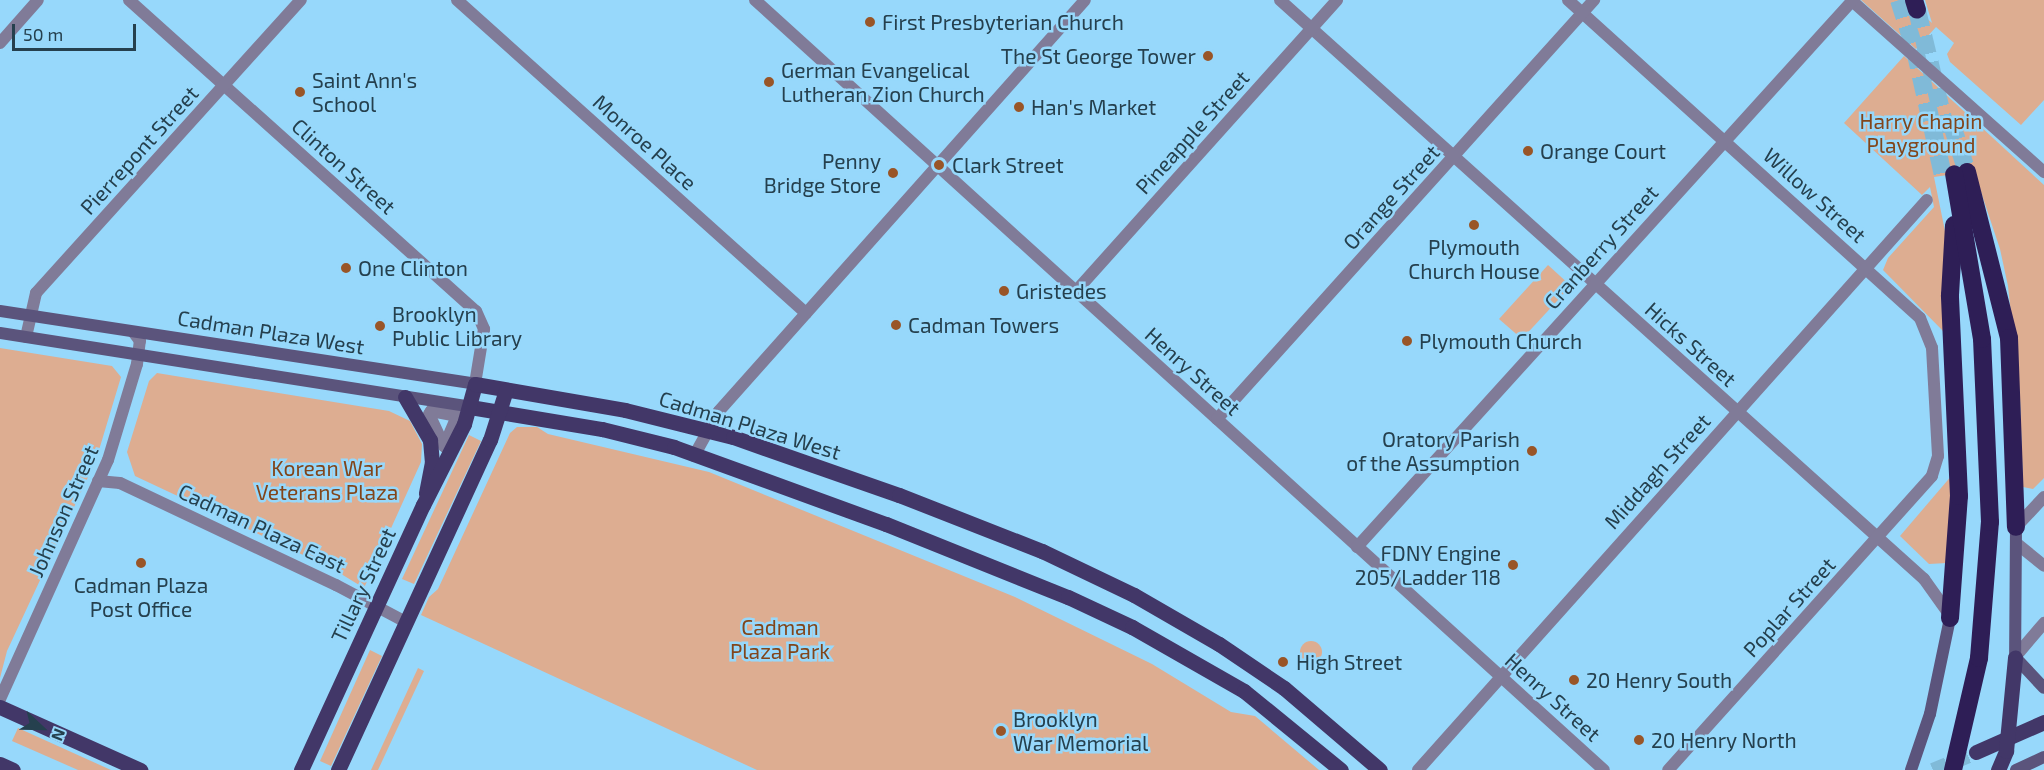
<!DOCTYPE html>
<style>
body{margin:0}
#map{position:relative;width:2044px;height:770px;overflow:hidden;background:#97d8fb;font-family:"Exo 2",sans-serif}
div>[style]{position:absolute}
.green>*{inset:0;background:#ddad91}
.round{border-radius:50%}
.primary-tunnel>*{height:15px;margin-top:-7.5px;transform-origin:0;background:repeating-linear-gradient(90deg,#80bad8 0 15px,transparent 0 23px)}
.highway-tunnel>*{height:18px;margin-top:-9px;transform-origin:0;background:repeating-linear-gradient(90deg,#80bad8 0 18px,transparent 0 27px)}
.street>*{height:12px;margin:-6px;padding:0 6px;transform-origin:6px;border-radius:6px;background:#807b98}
.secondary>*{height:12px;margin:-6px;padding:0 6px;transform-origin:6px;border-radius:6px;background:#5b547c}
.primary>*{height:15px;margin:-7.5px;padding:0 7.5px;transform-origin:7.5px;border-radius:7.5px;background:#423768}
.highway>*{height:18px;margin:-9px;padding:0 9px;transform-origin:9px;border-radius:9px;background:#2e1e56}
.dots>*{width:16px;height:16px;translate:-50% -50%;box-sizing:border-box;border:3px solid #97d8fb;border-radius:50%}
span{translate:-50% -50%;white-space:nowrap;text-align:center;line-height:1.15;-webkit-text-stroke:5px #97d8fb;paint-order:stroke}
.poi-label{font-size:21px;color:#25404e}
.left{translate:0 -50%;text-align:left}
.right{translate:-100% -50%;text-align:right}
.park-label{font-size:21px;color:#82451a}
.street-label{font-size:21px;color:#25404e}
.north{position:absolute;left:12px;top:698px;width:60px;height:60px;-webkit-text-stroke:4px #97d8fb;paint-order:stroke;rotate:112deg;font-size:16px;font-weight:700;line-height:24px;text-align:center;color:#25404e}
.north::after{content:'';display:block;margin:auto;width:21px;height:27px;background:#25404e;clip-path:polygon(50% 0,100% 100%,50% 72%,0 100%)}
.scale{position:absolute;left:12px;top:24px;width:124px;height:27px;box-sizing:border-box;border:3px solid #25404e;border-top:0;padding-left:8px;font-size:18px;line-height:21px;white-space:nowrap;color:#25404e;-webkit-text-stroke:4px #97d8fb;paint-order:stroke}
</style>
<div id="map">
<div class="green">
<div style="clip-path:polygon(1861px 0,1906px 0,1932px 23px,1925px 0,2044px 0,2044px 100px,2021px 125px,1950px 62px,1947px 54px,1954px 43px,1936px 27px,1916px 49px)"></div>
<div style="clip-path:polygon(1904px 56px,2044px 185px,2044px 478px,2033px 489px,2023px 487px,2020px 398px,2008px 286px,2000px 249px,1974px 171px,1934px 177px,1946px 236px,1943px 331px,1883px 270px,1888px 258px,1934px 207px,1930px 187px,1922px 195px,1844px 123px)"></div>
<div style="clip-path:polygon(1548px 265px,1571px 286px,1522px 339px,1499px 319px)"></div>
<div style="clip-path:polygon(0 348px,112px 366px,121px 377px,96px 460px,7px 651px,0 678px)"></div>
<div style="clip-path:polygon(157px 373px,389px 411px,410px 421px,422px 444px,421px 462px,364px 588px,333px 569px,135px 476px,127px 452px,149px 381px)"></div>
<div style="clip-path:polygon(517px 427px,537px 427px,548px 434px,709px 472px,1015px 597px,1152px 664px,1231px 712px,1255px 716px,1319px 770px,757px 770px,421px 615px,429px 597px,438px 589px,510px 433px)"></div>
<div style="clip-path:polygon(469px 435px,481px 441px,414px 584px,402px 579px)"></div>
<div style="clip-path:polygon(1953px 474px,1947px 563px,1929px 564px,1900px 536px)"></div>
<div class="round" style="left:1300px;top:641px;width:22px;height:22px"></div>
<div style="clip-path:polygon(370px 650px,382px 656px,331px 766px,320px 761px)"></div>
<div style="clip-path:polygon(418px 668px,424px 671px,378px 770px,371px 770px)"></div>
<div style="clip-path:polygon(18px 728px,111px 770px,78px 770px,12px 741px)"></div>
</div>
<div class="primary-tunnel">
<div style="left:1933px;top:770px;width:47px;rotate:-22.7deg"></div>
</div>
<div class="highway-tunnel">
<div style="left:1899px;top:0;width:52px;rotate:72.3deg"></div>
<div style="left:1915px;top:50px;width:128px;rotate:77.4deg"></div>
<div style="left:1917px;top:10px;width:133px;rotate:76.5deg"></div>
<div style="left:1951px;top:122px;width:52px;rotate:72.3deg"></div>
</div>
<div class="street">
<div style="left:129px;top:0;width:466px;rotate:41.9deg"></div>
<div style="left:476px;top:311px;width:20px;rotate:66deg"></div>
<div style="left:484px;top:329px;width:56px;rotate:99.3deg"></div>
<div style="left:457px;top:0;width:469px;rotate:41.9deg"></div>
<div style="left:755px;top:0;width:1146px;rotate:42.21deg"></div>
<div style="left:1280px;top:0;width:866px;rotate:41.96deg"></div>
<div style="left:1924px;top:579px;width:43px;rotate:54.5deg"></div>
<div style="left:1568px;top:0;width:474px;rotate:42.1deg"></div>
<div style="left:1920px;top:318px;width:32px;rotate:68deg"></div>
<div style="left:1932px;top:348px;width:108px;rotate:86.8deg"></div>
<div style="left:1938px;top:456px;width:21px;rotate:107deg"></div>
<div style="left:1932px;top:476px;width:395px;rotate:131.9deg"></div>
<div style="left:1851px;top:0;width:259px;rotate:41.7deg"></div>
<div style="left:0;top:43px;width:57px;rotate:-48.5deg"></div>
<div style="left:1076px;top:291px;width:391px;rotate:-48.1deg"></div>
<div style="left:26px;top:337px;width:45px;rotate:-77.2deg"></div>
<div style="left:36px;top:293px;width:395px;rotate:-47.9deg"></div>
<div style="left:431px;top:411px;width:26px;rotate:11deg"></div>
<div style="left:457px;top:416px;width:33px;rotate:113deg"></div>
<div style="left:444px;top:446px;width:35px;rotate:-115deg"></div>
<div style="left:429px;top:414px;width:4px;rotate:-56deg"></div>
<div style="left:1217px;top:419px;width:564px;rotate:-48.02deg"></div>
<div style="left:694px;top:456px;width:51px;rotate:-60.9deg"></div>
<div style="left:719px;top:411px;width:550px;rotate:-48.31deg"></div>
<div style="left:98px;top:481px;width:22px;rotate:5deg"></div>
<div style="left:120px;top:483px;width:239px;rotate:25.3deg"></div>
<div style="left:336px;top:585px;width:79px;rotate:27.9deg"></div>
<div style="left:2016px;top:527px;width:41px;rotate:-47deg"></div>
<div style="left:2016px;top:543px;width:36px;rotate:39deg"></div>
<div style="left:1357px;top:547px;width:737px;rotate:-47.8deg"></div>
<div style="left:2015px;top:657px;width:45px;rotate:-49.5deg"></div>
<div style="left:0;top:699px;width:262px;rotate:-65.7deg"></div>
<div style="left:108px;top:460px;width:100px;rotate:-73.2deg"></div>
<div style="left:137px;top:364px;width:23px;rotate:-83deg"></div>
<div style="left:140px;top:341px;width:10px;rotate:-127deg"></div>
<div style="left:1418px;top:770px;width:764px;rotate:-48.24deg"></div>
</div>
<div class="secondary">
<div style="left:0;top:311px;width:481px;rotate:8.7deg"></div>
<div style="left:0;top:333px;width:476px;rotate:8.9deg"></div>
<div style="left:2016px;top:527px;width:130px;rotate:90.4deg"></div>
<div style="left:2015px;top:657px;width:42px;rotate:46.9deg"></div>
<div style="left:1911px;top:770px;width:59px;rotate:-71.3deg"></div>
<div style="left:1930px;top:714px;width:98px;rotate:-78.2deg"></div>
<div style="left:2016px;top:770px;width:31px;rotate:-25deg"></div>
</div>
<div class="primary">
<div style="left:405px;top:397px;width:50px;rotate:59.8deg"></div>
<div style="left:430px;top:440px;width:22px;rotate:85deg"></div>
<div style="left:432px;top:462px;width:32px;rotate:101deg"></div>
<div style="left:470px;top:407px;width:134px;rotate:9.5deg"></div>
<div style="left:602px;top:429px;width:74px;rotate:14deg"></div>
<div style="left:674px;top:447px;width:226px;rotate:20deg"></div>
<div style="left:886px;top:524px;width:196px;rotate:21.9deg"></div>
<div style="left:1068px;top:597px;width:71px;rotate:25.1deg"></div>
<div style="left:1132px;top:627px;width:129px;rotate:29.7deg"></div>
<div style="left:1244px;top:691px;width:125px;rotate:39.2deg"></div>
<div style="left:0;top:707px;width:154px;rotate:24.2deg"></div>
<div style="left:1976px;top:752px;width:74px;rotate:-23.8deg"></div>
<div style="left:0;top:764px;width:14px;rotate:25deg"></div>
<div style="left:301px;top:770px;width:292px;rotate:-65.3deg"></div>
<div style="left:423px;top:505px;width:91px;rotate:-63.2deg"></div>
<div style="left:464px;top:424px;width:41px;rotate:-74.6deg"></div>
<div style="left:475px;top:384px;width:152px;rotate:9.8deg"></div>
<div style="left:625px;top:410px;width:111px;rotate:14deg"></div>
<div style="left:733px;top:437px;width:176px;rotate:19.3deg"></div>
<div style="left:899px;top:495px;width:154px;rotate:21.4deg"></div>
<div style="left:1042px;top:551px;width:102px;rotate:25.6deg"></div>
<div style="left:1134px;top:595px;width:98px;rotate:30deg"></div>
<div style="left:1219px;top:644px;width:78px;rotate:34.1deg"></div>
<div style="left:1284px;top:688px;width:126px;rotate:40.5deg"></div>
<div style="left:338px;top:770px;width:363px;rotate:-65.3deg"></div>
<div style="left:490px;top:440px;width:52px;rotate:-72.3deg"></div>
<div style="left:1998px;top:770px;width:21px;rotate:-67deg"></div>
<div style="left:2006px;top:751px;width:94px;rotate:-84.5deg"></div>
</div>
<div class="highway">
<div style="left:1914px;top:0;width:10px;rotate:73deg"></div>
<div style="left:1967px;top:172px;width:171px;rotate:75.8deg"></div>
<div style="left:2009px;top:338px;width:189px;rotate:87.9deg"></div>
<div style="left:1950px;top:618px;width:122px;rotate:-85.8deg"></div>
<div style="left:1959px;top:496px;width:201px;rotate:-92.6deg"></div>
<div style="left:1950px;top:295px;width:70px;rotate:-86.7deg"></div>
<div style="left:1953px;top:770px;width:115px;rotate:-76.9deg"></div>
<div style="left:1979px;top:658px;width:136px;rotate:-85.4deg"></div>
<div style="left:1990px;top:522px;width:183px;rotate:-92.5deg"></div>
<div style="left:1982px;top:339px;width:167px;rotate:-99.6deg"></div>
</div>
<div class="dots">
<div style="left:870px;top:22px;background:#995527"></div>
<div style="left:1208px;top:56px;background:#995527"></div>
<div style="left:769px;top:82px;background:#995527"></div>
<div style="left:300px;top:92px;background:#995527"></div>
<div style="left:1019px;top:107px;background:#995527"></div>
<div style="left:1528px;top:151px;background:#995527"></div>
<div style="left:939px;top:165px;background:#995527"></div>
<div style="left:893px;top:173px;background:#995527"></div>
<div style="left:1474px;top:225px;background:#995527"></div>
<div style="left:346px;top:268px;background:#995527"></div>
<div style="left:1004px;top:291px;background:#995527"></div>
<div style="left:896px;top:325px;background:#995527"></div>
<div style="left:380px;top:326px;background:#995527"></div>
<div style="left:1407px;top:341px;background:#995527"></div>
<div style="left:1532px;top:451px;background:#995527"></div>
<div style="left:141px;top:563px;background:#995527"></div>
<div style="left:1513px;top:565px;background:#995527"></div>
<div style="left:1283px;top:662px;background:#995527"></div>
<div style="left:1574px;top:680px;background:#995527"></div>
<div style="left:1001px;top:731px;background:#995527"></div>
<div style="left:1639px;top:740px;background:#995527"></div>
</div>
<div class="poi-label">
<span class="left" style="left:882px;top:22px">First Presbyterian Church</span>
<span class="right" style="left:1196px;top:56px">The St George Tower</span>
<span class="left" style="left:781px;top:82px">German Evangelical<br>Lutheran Zion Church</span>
<span class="left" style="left:312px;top:92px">Saint Ann's<br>School</span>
<span class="left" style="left:1031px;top:107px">Han's Market</span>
<span class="left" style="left:1540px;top:151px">Orange Court</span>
<span class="right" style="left:881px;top:173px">Penny<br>Bridge Store</span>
<span class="left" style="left:952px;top:165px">Clark Street</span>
<span style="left:1474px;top:259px">Plymouth<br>Church House</span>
<span class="left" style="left:358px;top:268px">One Clinton</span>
<span class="left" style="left:1016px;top:291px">Gristedes</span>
<span class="left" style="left:392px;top:326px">Brooklyn<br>Public Library</span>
<span class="left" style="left:908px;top:325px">Cadman Towers</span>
<span class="left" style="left:1419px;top:341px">Plymouth Church</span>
<span class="right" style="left:1520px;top:451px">Oratory Parish<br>of the Assumption</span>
<span class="right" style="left:1501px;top:565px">FDNY Engine<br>205/Ladder 118</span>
<span style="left:141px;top:597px">Cadman Plaza<br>Post Office</span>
<span class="left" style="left:1296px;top:662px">High Street</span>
<span class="left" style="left:1586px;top:680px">20 Henry South</span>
<span class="left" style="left:1013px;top:731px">Brooklyn<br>War Memorial</span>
<span class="left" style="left:1651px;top:740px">20 Henry North</span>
</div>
<div class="park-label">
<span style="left:1921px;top:133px">Harry Chapin<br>Playground</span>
<span style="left:327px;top:480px">Korean War<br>Veterans Plaza</span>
<span style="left:780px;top:639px">Cadman<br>Plaza Park</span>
</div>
<div class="street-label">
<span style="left:1192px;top:132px;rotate:-48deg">Pineapple Street</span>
<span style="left:645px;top:142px;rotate:42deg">Monroe Place</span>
<span style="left:139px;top:150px;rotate:-48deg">Pierrepont Street</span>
<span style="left:344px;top:166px;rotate:42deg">Clinton Street</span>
<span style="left:1815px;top:195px;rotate:42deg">Willow Street</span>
<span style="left:1391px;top:197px;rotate:-48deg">Orange Street</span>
<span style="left:1601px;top:247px;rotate:-48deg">Cranberry Street</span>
<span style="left:271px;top:332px;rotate:9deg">Cadman Plaza West</span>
<span style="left:1691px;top:344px;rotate:42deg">Hicks Street</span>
<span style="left:1193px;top:371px;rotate:42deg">Henry Street</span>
<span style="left:750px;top:425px;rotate:17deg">Cadman Plaza West</span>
<span style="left:1657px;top:471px;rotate:-48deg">Middagh Street</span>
<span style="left:63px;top:511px;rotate:-66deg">Johnson Street</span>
<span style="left:262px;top:528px;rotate:25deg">Cadman Plaza East</span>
<span style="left:363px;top:585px;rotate:-65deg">Tillary Street</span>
<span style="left:1789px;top:607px;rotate:-48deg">Poplar Street</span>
<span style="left:1553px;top:697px;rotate:42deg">Henry Street</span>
</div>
<div class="north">N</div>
<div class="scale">50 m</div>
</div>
